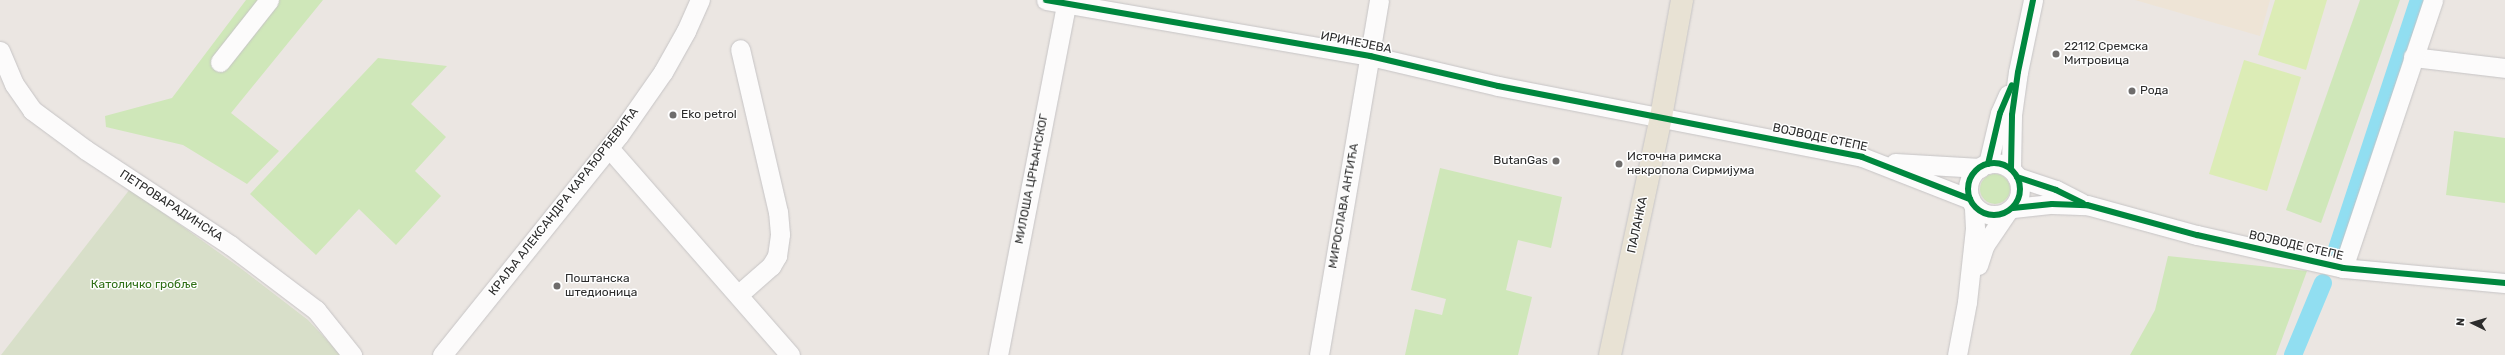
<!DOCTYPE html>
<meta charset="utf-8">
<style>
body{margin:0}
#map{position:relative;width:2505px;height:355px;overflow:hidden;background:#ebe6e2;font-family:Rubik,sans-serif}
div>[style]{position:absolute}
.education>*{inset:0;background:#eee4d6}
.green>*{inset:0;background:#cfe7b9}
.round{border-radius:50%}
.cemetery>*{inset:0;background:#d8dfc9}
.pitch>*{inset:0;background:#dcecb6}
.canal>*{height:18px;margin:-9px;padding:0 9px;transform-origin:9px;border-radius:9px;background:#91def1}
.roads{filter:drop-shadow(0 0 1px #c6c4c5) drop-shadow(0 0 1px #c6c4c5)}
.minor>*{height:19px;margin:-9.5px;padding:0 9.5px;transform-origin:9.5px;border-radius:9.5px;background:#fcfbfb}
.minor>.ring{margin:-9.5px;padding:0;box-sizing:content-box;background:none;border:19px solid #fcfbfb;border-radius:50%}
.major>*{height:22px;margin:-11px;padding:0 11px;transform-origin:11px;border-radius:11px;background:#e8e2d4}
.cycleway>*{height:6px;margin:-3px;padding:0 3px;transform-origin:3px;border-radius:3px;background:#00873e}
.cycleway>.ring{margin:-3px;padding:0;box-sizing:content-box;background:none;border:6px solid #00873e;border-radius:50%}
.dots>*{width:11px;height:11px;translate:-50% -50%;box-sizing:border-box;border:2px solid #fff;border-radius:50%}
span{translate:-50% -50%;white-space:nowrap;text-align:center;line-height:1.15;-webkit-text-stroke:3px #fff;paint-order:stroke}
.street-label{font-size:12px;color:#2c2c2c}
.poi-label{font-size:12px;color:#2c2c2c}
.left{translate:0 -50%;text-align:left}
.right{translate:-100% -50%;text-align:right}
.park-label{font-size:12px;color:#2f6f16}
.north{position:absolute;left:2453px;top:303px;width:40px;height:40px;-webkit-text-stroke:3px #fff;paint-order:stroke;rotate:275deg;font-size:11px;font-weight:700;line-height:16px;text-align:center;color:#2c2c2c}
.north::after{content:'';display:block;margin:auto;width:14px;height:18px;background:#2c2c2c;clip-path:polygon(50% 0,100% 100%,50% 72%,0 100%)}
</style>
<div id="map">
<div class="education">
<div style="clip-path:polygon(2135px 0,2270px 0,2260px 36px)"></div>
</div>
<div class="green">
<div style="clip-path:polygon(246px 0,323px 0,231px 113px,279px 151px,247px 184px,183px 145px,106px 127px,105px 116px,172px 98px)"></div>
<div style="clip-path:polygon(2360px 0,2400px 0,2321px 223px,2286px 210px)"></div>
<div style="clip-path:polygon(378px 58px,447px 66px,411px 104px,446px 137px,415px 171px,441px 196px,396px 245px,359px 209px,316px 255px,250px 194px)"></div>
<div style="clip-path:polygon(2454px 131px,2505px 138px,2505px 203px,2446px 195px)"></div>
<div style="clip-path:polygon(1440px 168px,1562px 197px,1551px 248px,1518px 240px,1506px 290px,1532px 297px,1518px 355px,1405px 355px,1415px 309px,1442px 315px,1446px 299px,1411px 290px)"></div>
<div class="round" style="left:1980px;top:174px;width:30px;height:30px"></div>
<div style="clip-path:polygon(2168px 256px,2307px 271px,2276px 355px,2130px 355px,2155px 310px)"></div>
</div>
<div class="cemetery">
<div style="clip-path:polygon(130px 189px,239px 267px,308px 320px,341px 355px,1px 355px)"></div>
</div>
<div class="pitch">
<div style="clip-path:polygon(2275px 0,2327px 0,2306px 70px,2258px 55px)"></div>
<div style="clip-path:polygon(2244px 60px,2301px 77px,2267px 191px,2209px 174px)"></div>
</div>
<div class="canal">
<div style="left:2337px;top:249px;width:262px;rotate:-71.8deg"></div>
<div style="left:2293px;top:355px;width:78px;rotate:-67.4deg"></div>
</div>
<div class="roads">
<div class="minor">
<div style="left:1046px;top:0;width:329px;rotate:9.8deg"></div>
<div style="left:1370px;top:56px;width:131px;rotate:13.2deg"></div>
<div style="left:1498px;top:86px;width:371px;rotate:11deg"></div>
<div style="left:1862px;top:157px;width:116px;rotate:21.3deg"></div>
<div style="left:0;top:51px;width:36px;rotate:67deg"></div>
<div style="left:14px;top:84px;width:32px;rotate:55deg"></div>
<div style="left:32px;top:110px;width:67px;rotate:36.5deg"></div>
<div style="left:86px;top:150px;width:173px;rotate:33.4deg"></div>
<div style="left:230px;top:245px;width:108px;rotate:37.1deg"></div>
<div style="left:316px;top:310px;width:58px;rotate:51.3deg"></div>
<div style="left:2413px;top:57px;width:93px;rotate:6.8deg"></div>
<div style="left:220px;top:62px;width:79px;rotate:-51.7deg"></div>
<div style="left:609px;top:148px;width:275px;rotate:48.8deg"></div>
<div class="ring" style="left:1968px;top:163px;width:33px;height:33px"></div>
<div style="left:1895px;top:163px;width:85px;rotate:3.4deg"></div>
<div style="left:1988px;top:164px;width:52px;rotate:-76.8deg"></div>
<div style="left:2000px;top:113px;width:20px;rotate:-66deg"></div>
<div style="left:2011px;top:169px;width:54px;rotate:-88.9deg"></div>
<div style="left:2012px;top:115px;width:43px;rotate:-82.1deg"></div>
<div style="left:2018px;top:72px;width:74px;rotate:-78.2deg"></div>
<div style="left:2017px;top:177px;width:41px;rotate:18.4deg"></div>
<div style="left:2056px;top:190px;width:29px;rotate:27deg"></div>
<div style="left:2013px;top:208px;width:39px;rotate:-6deg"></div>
<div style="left:2052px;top:204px;width:35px;rotate:2deg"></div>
<div style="left:2087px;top:205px;width:114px;rotate:15.3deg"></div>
<div style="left:2197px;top:235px;width:150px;rotate:12.7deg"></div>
<div style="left:2343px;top:268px;width:163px;rotate:5.3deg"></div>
<div style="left:1978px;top:265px;width:20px;rotate:-72deg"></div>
<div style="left:1984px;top:246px;width:40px;rotate:-56deg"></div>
<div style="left:2343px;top:268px;width:283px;rotate:-71.4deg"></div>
<div style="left:739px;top:294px;width:43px;rotate:-41.2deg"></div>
<div style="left:771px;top:266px;width:12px;rotate:-59deg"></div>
<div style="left:777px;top:256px;width:22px;rotate:-82deg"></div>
<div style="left:780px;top:234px;width:22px;rotate:-95deg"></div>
<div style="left:778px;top:212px;width:167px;rotate:-103.1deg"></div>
<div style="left:442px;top:355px;width:282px;rotate:-51.2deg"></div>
<div style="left:619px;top:135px;width:77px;rotate:-55.1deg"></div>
<div style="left:663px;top:72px;width:47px;rotate:-60.7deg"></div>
<div style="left:686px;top:31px;width:34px;rotate:-66deg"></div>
<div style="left:998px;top:355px;width:362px;rotate:-79deg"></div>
<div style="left:1319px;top:355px;width:360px;rotate:-80.4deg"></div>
<div style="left:1957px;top:355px;width:54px;rotate:-79.3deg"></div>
<div style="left:1967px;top:302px;width:74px;rotate:-83.8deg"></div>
<div style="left:1975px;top:228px;width:22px;rotate:-93deg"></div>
</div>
<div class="major">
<div style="left:1610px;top:355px;width:243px;rotate:-77.9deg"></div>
<div style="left:1661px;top:117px;width:119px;rotate:-79.8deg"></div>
</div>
</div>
<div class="cycleway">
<div style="left:1046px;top:0;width:329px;rotate:9.8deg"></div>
<div style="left:1370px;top:56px;width:131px;rotate:13.2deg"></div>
<div style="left:1498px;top:86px;width:371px;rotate:11deg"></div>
<div style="left:1862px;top:157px;width:116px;rotate:21.3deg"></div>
<div class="ring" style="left:1968px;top:163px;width:46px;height:46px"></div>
<div style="left:1988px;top:164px;width:52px;rotate:-76.8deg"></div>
<div style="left:2000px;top:113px;width:30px;rotate:-67deg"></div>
<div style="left:2011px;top:169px;width:54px;rotate:-88.9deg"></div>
<div style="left:2012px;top:115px;width:43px;rotate:-82.1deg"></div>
<div style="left:2018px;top:72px;width:74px;rotate:-78.2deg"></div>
<div style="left:2017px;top:177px;width:41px;rotate:18.4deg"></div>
<div style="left:2056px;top:190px;width:30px;rotate:26deg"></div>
<div style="left:2013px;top:208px;width:39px;rotate:-6deg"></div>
<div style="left:2052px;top:204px;width:35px;rotate:2deg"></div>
<div style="left:2087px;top:205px;width:114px;rotate:15.3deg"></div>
<div style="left:2197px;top:235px;width:150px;rotate:12.7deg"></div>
<div style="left:2343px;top:268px;width:163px;rotate:5.3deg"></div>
</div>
<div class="dots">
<div style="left:2056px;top:54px;background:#6f6d6c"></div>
<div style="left:2132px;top:91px;background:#6f6d6c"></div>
<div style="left:673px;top:115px;background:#6f6d6c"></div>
<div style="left:1556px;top:161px;background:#6f6d6c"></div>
<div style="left:1619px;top:164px;background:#6f6d6c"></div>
<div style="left:557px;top:286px;background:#6f6d6c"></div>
</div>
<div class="street-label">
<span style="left:1356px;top:43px;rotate:11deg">ИРИНЕЈЕВА</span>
<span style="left:1820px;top:138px;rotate:12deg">ВОЈВОДЕ СТЕПЕ</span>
<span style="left:1032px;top:179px;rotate:-79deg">МИЛОША ЦРЊАНСКОГ</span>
<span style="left:564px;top:202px;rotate:-52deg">КРАЉА АЛЕКСАНДРА КАРАЂОРЂЕВИЋА</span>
<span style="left:171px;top:206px;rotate:33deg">ПЕТРОВАРАДИНСКА</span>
<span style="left:1344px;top:206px;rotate:-80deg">МИРОСЛАВА АНТИЋА</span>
<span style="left:1638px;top:225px;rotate:-78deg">ПАЛАНКА</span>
<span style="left:2296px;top:246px;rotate:13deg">ВОЈВОДЕ СТЕПЕ</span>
</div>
<div class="poi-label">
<span class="left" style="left:2064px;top:54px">22112 Сремска<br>Митровица</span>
<span class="left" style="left:2140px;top:91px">Рода</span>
<span class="left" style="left:681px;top:115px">Eko petrol</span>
<span class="left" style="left:1627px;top:164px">Источна римска<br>некропола Сирмијума</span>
<span class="right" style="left:1548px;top:161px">ButanGas</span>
<span class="left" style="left:565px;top:286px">Поштанска<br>штедионица</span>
</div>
<div class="park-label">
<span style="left:144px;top:285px">Католичко гробље</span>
</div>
<div class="north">N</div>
</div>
